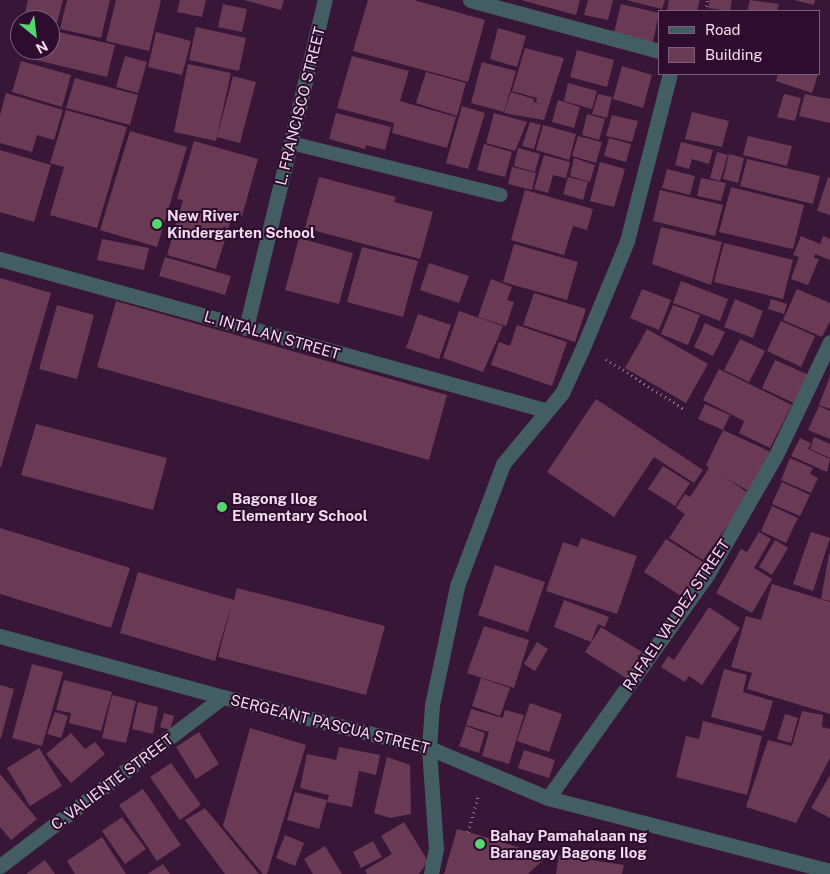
<!DOCTYPE html>
<style>
body{margin:0}
#map{position:relative;width:830px;height:874px;overflow:hidden;background:#381638;font-family:"Public Sans",sans-serif}
div>[style]{position:absolute}
.building>*{inset:0;background:#6a3a54}
.path>*{height:3px;margin-top:-1.5px;transform-origin:0;background:repeating-linear-gradient(90deg,#937692 0 1px,transparent 0 5px)}
.lane>*{height:14px;margin:-7px;padding:0 7px;transform-origin:7px;border-radius:7px;background:#425e62}
.street>*{height:15px;margin:-7.5px;padding:0 7.5px;transform-origin:7.5px;border-radius:7.5px;background:#425e62}
.dots>*{width:14px;height:14px;translate:-50% -50%;box-sizing:border-box;border:2px solid #2d0c2d;border-radius:50%}
span{translate:-50% -50%;white-space:nowrap;text-align:center;line-height:1.15;-webkit-text-stroke:4px #2d0c2d;paint-order:stroke}
.street-label{font-size:15px;color:#f2dbf0}
.poi-label{font-size:15px;color:#f2dbf0;font-weight:700}
.left{translate:0 -50%;text-align:left}
.legend{position:absolute;left:658px;top:10px;width:162px;height:65px;box-sizing:border-box;background:#2d0c2d;border:1px solid #7c5f7b;margin:0;padding:6px 9px;list-style:none;font-size:15px;color:#f2dbf0}
.legend li{display:flex;align-items:center;gap:10px;height:25px}
.legend b{width:25px;border:1px solid #7c5f7b}
.north{position:absolute;left:10px;top:10px;width:50px;height:50px;box-sizing:border-box;background:#2d0c2d;border:1px solid #7c5f7b;border-radius:50%;rotate:151deg;font-size:14px;font-weight:700;line-height:20px;text-align:center;color:#f2dbf0}
.north::after{content:'';display:block;margin:auto;width:18px;height:22px;background:#56d671;clip-path:polygon(50% 0,100% 100%,50% 72%,0 100%)}
</style>
<div id="map">
<div class="building">
<div style="clip-path:polygon(28px 0,63px 0,56px 27px,50px 26px,50px 20px,23px 20px)"></div>
<div style="clip-path:polygon(67px 0,110px 0,101px 38px,60px 29px)"></div>
<div style="clip-path:polygon(116px 0,161px 0,149px 51px,106px 41px)"></div>
<div style="clip-path:polygon(180px 0,206px 0,202px 17px,177px 12px)"></div>
<div style="clip-path:polygon(244px 0,284px 0,281px 10px)"></div>
<div style="clip-path:polygon(368px 0,414px 0,485px 20px,468px 82px,353px 51px)"></div>
<div style="clip-path:polygon(521px 0,580px 0,576px 15px)"></div>
<div style="clip-path:polygon(588px 0,613px 0,608px 20px,584px 15px)"></div>
<div style="clip-path:polygon(626px 0,665px 0,662px 9px)"></div>
<div style="clip-path:polygon(669px 0,700px 0,697px 11px,667px 11px)"></div>
<div style="clip-path:polygon(710px 0,732px 0,730px 11px,708px 8px)"></div>
<div style="clip-path:polygon(750px 0,779px 4px,777px 11px,747px 11px)"></div>
<div style="clip-path:polygon(794px 0,815px 0,814px 5px)"></div>
<div style="clip-path:polygon(223px 4px,247px 9px,242px 32px,218px 27px)"></div>
<div style="clip-path:polygon(621px 4px,659px 13px,653px 42px,614px 33px)"></div>
<div style="clip-path:polygon(196px 27px,246px 38px,239px 71px,189px 60px)"></div>
<div style="clip-path:polygon(498px 28px,526px 36px,517px 67px,490px 59px)"></div>
<div style="clip-path:polygon(50px 30px,115px 45px,107px 77px,32px 59px,34px 50px,50px 50px)"></div>
<div style="clip-path:polygon(156px 32px,191px 41px,182px 75px,148px 67px)"></div>
<div style="clip-path:polygon(525px 48px,564px 58px,544px 120px,504px 113px,511px 92px,534px 99px,532px 109px,534px 102px,544px 105px,536px 102px,537px 98px,512px 91px)"></div>
<div style="clip-path:polygon(577px 50px,614px 60px,607px 87px,570px 77px)"></div>
<div style="clip-path:polygon(125px 56px,147px 62px,138px 93px,116px 87px)"></div>
<div style="clip-path:polygon(352px 56px,409px 71px,400px 101px,456px 117px,447px 148px,392px 133px,394px 123px,337px 108px)"></div>
<div style="clip-path:polygon(21px 61px,71px 75px,62px 107px,12px 92px)"></div>
<div style="clip-path:polygon(482px 62px,516px 71px,504px 112px,471px 103px)"></div>
<div style="clip-path:polygon(188px 64px,231px 73px,216px 141px,174px 132px)"></div>
<div style="clip-path:polygon(622px 66px,652px 75px,643px 108px,613px 99px)"></div>
<div style="clip-path:polygon(426px 72px,466px 83px,457px 116px,416px 103px)"></div>
<div style="clip-path:polygon(778px 74px,818px 74px,812px 93px,776px 81px)"></div>
<div style="clip-path:polygon(233px 76px,256px 82px,240px 143px,217px 137px)"></div>
<div style="clip-path:polygon(75px 78px,138px 95px,130px 125px,66px 108px)"></div>
<div style="clip-path:polygon(568px 83px,597px 91px,592px 109px,564px 101px)"></div>
<div style="clip-path:polygon(6px 93px,63px 110px,54px 140px,37px 135px,32px 152px,0 143px,0 115px)"></div>
<div style="clip-path:polygon(598px 94px,612px 97px,607px 118px,592px 114px)"></div>
<div style="clip-path:polygon(784px 94px,801px 98px,795px 121px,777px 117px)"></div>
<div style="clip-path:polygon(805px 94px,830px 99px,830px 123px,799px 116px)"></div>
<div style="clip-path:polygon(558px 100px,580px 107px,574px 128px,552px 122px)"></div>
<div style="clip-path:polygon(462px 106px,485px 113px,468px 169px,446px 163px)"></div>
<div style="clip-path:polygon(66px 110px,127px 127px,97px 228px,50px 215px,64px 167px,50px 163px)"></div>
<div style="clip-path:polygon(692px 112px,729px 121px,722px 147px,685px 139px)"></div>
<div style="clip-path:polygon(336px 113px,391px 127px,385px 150px,366px 145px,365px 149px,329px 139px)"></div>
<div style="clip-path:polygon(494px 113px,527px 122px,515px 151px,486px 143px)"></div>
<div style="clip-path:polygon(587px 114px,605px 119px,599px 140px,582px 135px)"></div>
<div style="clip-path:polygon(612px 115px,638px 121px,632px 142px,606px 136px)"></div>
<div style="clip-path:polygon(530px 122px,541px 125px,534px 149px,522px 146px)"></div>
<div style="clip-path:polygon(543px 125px,576px 134px,569px 160px,536px 150px)"></div>
<div style="clip-path:polygon(130px 131px,187px 147px,157px 247px,100px 230px)"></div>
<div style="clip-path:polygon(578px 136px,602px 142px,596px 163px,572px 156px)"></div>
<div style="clip-path:polygon(748px 136px,792px 146px,787px 166px,743px 155px)"></div>
<div style="clip-path:polygon(609px 138px,631px 144px,626px 162px,604px 156px)"></div>
<div style="clip-path:polygon(194px 141px,258px 159px,242px 216px,233px 213px,216px 269px,167px 255px,183px 200px,177px 199px)"></div>
<div style="clip-path:polygon(681px 142px,713px 150px,709px 164px,692px 159px,689px 169px,675px 165px)"></div>
<div style="clip-path:polygon(484px 144px,512px 152px,505px 177px,477px 170px)"></div>
<div style="clip-path:polygon(518px 148px,540px 154px,535px 172px,514px 166px)"></div>
<div style="clip-path:polygon(0 150px,51px 165px,34px 222px,0 212px)"></div>
<div style="clip-path:polygon(717px 152px,728px 155px,720px 181px,710px 178px)"></div>
<div style="clip-path:polygon(729px 154px,744px 158px,738px 183px,723px 179px)"></div>
<div style="clip-path:polygon(544px 155px,570px 162px,566px 178px,553px 175px,548px 193px,534px 189px)"></div>
<div style="clip-path:polygon(574px 158px,595px 165px,590px 182px,570px 176px)"></div>
<div style="clip-path:polygon(747px 159px,820px 176px,813px 204px,740px 186px)"></div>
<div style="clip-path:polygon(600px 162px,625px 169px,614px 207px,590px 201px)"></div>
<div style="clip-path:polygon(512px 167px,536px 173px,532px 190px,508px 184px)"></div>
<div style="clip-path:polygon(667px 169px,695px 176px,690px 195px,662px 188px)"></div>
<div style="clip-path:polygon(319px 177px,396px 197px,394px 202px,433px 212px,420px 259px,305px 228px)"></div>
<div style="clip-path:polygon(568px 177px,588px 182px,583px 200px,563px 194px)"></div>
<div style="clip-path:polygon(828px 177px,830px 178px,830px 215px,817px 211px)"></div>
<div style="clip-path:polygon(701px 178px,726px 183px,721px 201px,697px 196px)"></div>
<div style="clip-path:polygon(731px 187px,804px 205px,793px 249px,719px 232px)"></div>
<div style="clip-path:polygon(525px 190px,593px 209px,587px 230px,573px 226px,564px 255px,511px 240px)"></div>
<div style="clip-path:polygon(660px 190px,723px 205px,715px 236px,653px 221px)"></div>
<div style="clip-path:polygon(661px 227px,722px 242px,711px 285px,652px 264px)"></div>
<div style="clip-path:polygon(801px 236px,820px 244px,823px 236px,830px 239px,830px 260px,815px 254px,814px 258px,819px 259px,808px 285px,791px 279px,799px 257px,793px 255px)"></div>
<div style="clip-path:polygon(299px 238px,353px 253px,339px 304px,285px 290px)"></div>
<div style="clip-path:polygon(102px 239px,149px 248px,144px 270px,97px 260px)"></div>
<div style="clip-path:polygon(724px 243px,793px 260px,783px 299px,714px 282px)"></div>
<div style="clip-path:polygon(514px 244px,578px 262px,567px 300px,503px 282px)"></div>
<div style="clip-path:polygon(362px 247px,418px 261px,403px 317px,347px 302px)"></div>
<div style="clip-path:polygon(165px 257px,231px 276px,225px 295px,159px 276px)"></div>
<div style="clip-path:polygon(429px 263px,469px 276px,459px 303px,420px 290px)"></div>
<div style="clip-path:polygon(0 278px,51px 293px,1px 467px,0 467px)"></div>
<div style="clip-path:polygon(491px 279px,512px 287px,507px 300px,514px 302px,506px 326px,478px 317px)"></div>
<div style="clip-path:polygon(681px 281px,728px 299px,720px 321px,673px 303px)"></div>
<div style="clip-path:polygon(642px 289px,671px 300px,659px 330px,630px 318px)"></div>
<div style="clip-path:polygon(797px 289px,830px 303px,830px 321px,822px 337px,783px 320px)"></div>
<div style="clip-path:polygon(534px 293px,586px 309px,575px 342px,523px 325px)"></div>
<div style="clip-path:polygon(735px 299px,763px 311px,753px 338px,724px 327px)"></div>
<div style="clip-path:polygon(771px 299px,787px 304px,784px 314px,768px 309px)"></div>
<div style="clip-path:polygon(116px 301px,447px 395px,429px 460px,97px 367px)"></div>
<div style="clip-path:polygon(57px 305px,94px 315px,77px 379px,39px 369px)"></div>
<div style="clip-path:polygon(673px 305px,700px 315px,688px 345px,661px 334px)"></div>
<div style="clip-path:polygon(459px 311px,503px 326px,483px 372px,443px 358px)"></div>
<div style="clip-path:polygon(418px 314px,451px 325px,439px 359px,406px 348px)"></div>
<div style="clip-path:polygon(781px 321px,815px 336px,801px 367px,767px 351px)"></div>
<div style="clip-path:polygon(705px 323px,725px 332px,713px 356px,694px 347px)"></div>
<div style="clip-path:polygon(517px 325px,567px 342px,552px 386px,491px 365px,499px 342px,510px 346px)"></div>
<div style="clip-path:polygon(647px 329px,708px 364px,686px 403px,625px 368px)"></div>
<div style="clip-path:polygon(740px 339px,765px 351px,749px 382px,724px 370px)"></div>
<div style="clip-path:polygon(775px 360px,811px 376px,798px 405px,762px 388px)"></div>
<div style="clip-path:polygon(719px 369px,792px 405px,770px 448px,739px 433px,744px 421px,703px 400px)"></div>
<div style="clip-path:polygon(830px 376px,830px 409px,819px 405px)"></div>
<div style="clip-path:polygon(596px 399px,703px 470px,694px 483px,654px 457px,614px 517px,547px 472px)"></div>
<div style="clip-path:polygon(705px 404px,730px 415px,723px 430px,773px 453px,750px 492px,724px 477px,750px 494px,703px 560px,669px 538px,685px 514px,676px 508px,685px 494px,690px 497px,709px 468px,706px 465px,723px 430px,698px 419px)"></div>
<div style="clip-path:polygon(819px 406px,830px 411px,830px 439px,808px 430px)"></div>
<div style="clip-path:polygon(36px 424px,167px 458px,153px 510px,21px 475px)"></div>
<div style="clip-path:polygon(814px 437px,830px 444px,830px 458px,810px 449px)"></div>
<div style="clip-path:polygon(800px 438px,811px 443px,808px 449px,830px 459px,827px 472px,791px 456px)"></div>
<div style="clip-path:polygon(790px 458px,813px 468px,810px 474px,818px 478px,811px 493px,781px 480px)"></div>
<div style="clip-path:polygon(663px 466px,690px 483px,675px 506px,648px 489px)"></div>
<div style="clip-path:polygon(782px 482px,810px 495px,800px 516px,772px 504px)"></div>
<div style="clip-path:polygon(772px 506px,798px 518px,786px 543px,761px 531px)"></div>
<div style="clip-path:polygon(0 528px,130px 568px,111px 628px,0 594px)"></div>
<div style="clip-path:polygon(759px 532px,771px 539px,754px 568px,772px 579px,752px 613px,716px 593px,741px 549px,747px 552px)"></div>
<div style="clip-path:polygon(811px 532px,830px 538px,813px 591px,793px 584px)"></div>
<div style="clip-path:polygon(581px 538px,637px 556px,617px 614px,546px 591px,563px 542px,578px 547px)"></div>
<div style="clip-path:polygon(666px 539px,706px 564px,684px 598px,644px 572px)"></div>
<div style="clip-path:polygon(775px 540px,788px 548px,772px 575px,759px 567px)"></div>
<div style="clip-path:polygon(829px 554px,830px 554px,830px 601px,821px 599px)"></div>
<div style="clip-path:polygon(495px 565px,545px 582px,528px 632px,478px 615px)"></div>
<div style="clip-path:polygon(138px 572px,234px 600px,237px 588px,385px 626px,366px 695px,218px 657px,232px 602px,215px 661px,120px 633px)"></div>
<div style="clip-path:polygon(772px 584px,830px 602px,830px 714px,747px 689px,752px 673px,731px 667px,746px 616px,761px 620px)"></div>
<div style="clip-path:polygon(564px 600px,609px 617px,605px 627px,598px 624px,591px 642px,554px 627px)"></div>
<div style="clip-path:polygon(709px 607px,740px 628px,702px 685px,689px 676px,685px 682px,661px 667px,668px 656px,674px 660px)"></div>
<div style="clip-path:polygon(484px 626px,529px 640px,514px 688px,467px 673px)"></div>
<div style="clip-path:polygon(601px 627px,642px 652px,626px 678px,585px 652px)"></div>
<div style="clip-path:polygon(537px 642px,548px 649px,535px 671px,524px 664px)"></div>
<div style="clip-path:polygon(32px 664px,63px 672px,42px 746px,12px 738px)"></div>
<div style="clip-path:polygon(724px 669px,747px 675px,743px 692px,773px 701px,764px 731px,711px 717px)"></div>
<div style="clip-path:polygon(481px 678px,510px 688px,500px 716px,472px 706px)"></div>
<div style="clip-path:polygon(64px 680px,112px 692px,101px 731px,69px 723px,71px 713px,56px 710px)"></div>
<div style="clip-path:polygon(0 685px,14px 689px,1px 738px,0 738px)"></div>
<div style="clip-path:polygon(112px 695px,136px 701px,126px 743px,102px 738px)"></div>
<div style="clip-path:polygon(138px 702px,158px 707px,153px 734px,132px 729px)"></div>
<div style="clip-path:polygon(530px 703px,562px 714px,549px 752px,517px 741px)"></div>
<div style="clip-path:polygon(471px 709px,503px 718px,505px 710px,524px 715px,509px 764px,482px 756px,489px 732px,466px 725px)"></div>
<div style="clip-path:polygon(802px 711px,823px 715px,822px 727px,830px 729px,830px 758px,796px 823px,746px 807px,768px 740px,792px 746px)"></div>
<div style="clip-path:polygon(55px 712px,68px 716px,61px 738px,47px 734px)"></div>
<div style="clip-path:polygon(164px 713px,174px 716px,170px 730px,160px 727px)"></div>
<div style="clip-path:polygon(785px 714px,798px 718px,791px 743px,777px 739px)"></div>
<div style="clip-path:polygon(703px 721px,762px 736px,747px 795px,676px 777px,686px 736px,699px 739px)"></div>
<div style="clip-path:polygon(466px 726px,485px 733px,479px 753px,459px 746px)"></div>
<div style="clip-path:polygon(250px 728px,306px 745px,267px 874px,263px 874px,223px 826px)"></div>
<div style="clip-path:polygon(199px 732px,219px 764px,196px 779px,176px 747px)"></div>
<div style="clip-path:polygon(71px 733px,85px 749px,95px 742px,105px 754px,71px 783px,46px 754px)"></div>
<div style="clip-path:polygon(339px 747px,380px 755px,376px 775px,359px 771px,352px 807px,327px 802px,329px 795px,300px 788px,307px 754px,336px 760px)"></div>
<div style="clip-path:polygon(39px 748px,62px 786px,30px 806px,7px 768px)"></div>
<div style="clip-path:polygon(524px 750px,555px 760px,549px 778px,518px 768px)"></div>
<div style="clip-path:polygon(387px 757px,410px 765px,411px 814px,390px 818px,374px 813px)"></div>
<div style="clip-path:polygon(171px 763px,201px 805px,180px 820px,150px 777px)"></div>
<div style="clip-path:polygon(0 774px,37px 819px,11px 840px,0 827px)"></div>
<div style="clip-path:polygon(830px 775px,830px 818px,811px 808px)"></div>
<div style="clip-path:polygon(143px 789px,181px 845px,157px 861px,119px 805px)"></div>
<div style="clip-path:polygon(295px 792px,327px 800px,319px 829px,287px 820px)"></div>
<div style="clip-path:polygon(205px 808px,259px 874px,225px 874px,185px 820px)"></div>
<div style="clip-path:polygon(122px 817px,146px 849px,125px 864px,102px 831px)"></div>
<div style="clip-path:polygon(404px 822px,428px 861px,419px 874px,367px 874px,365px 870px,392px 854px,381px 836px)"></div>
<div style="clip-path:polygon(457px 829px,468px 832px,547px 856px,528px 874px,444px 874px)"></div>
<div style="clip-path:polygon(285px 835px,304px 843px,295px 866px,276px 858px)"></div>
<div style="clip-path:polygon(102px 837px,126px 874px,75px 874px,67px 861px)"></div>
<div style="clip-path:polygon(373px 841px,382px 857px,361px 868px,353px 852px)"></div>
<div style="clip-path:polygon(325px 846px,342px 874px,313px 874px,304px 859px)"></div>
<div style="clip-path:polygon(559px 855px,624px 865px,622px 874px,556px 874px)"></div>
<div style="clip-path:polygon(45px 860px,55px 874px,26px 874px)"></div>
<div style="clip-path:polygon(163px 864px,170px 874px,147px 874px)"></div>
</div>
<div class="path">
<div style="left:705px;top:11px;width:11px;rotate:-75deg"></div>
<div style="left:606px;top:359px;width:93px;rotate:32.7deg"></div>
<div style="left:468px;top:832px;width:37px;rotate:-74deg"></div>
</div>
<div class="lane">
<div style="left:291px;top:143px;width:216px;rotate:13.9deg"></div>
</div>
<div class="street">
<div style="left:470px;top:0;width:196px;rotate:15.1deg"></div>
<div style="left:0;top:259px;width:566px;rotate:15.49deg"></div>
<div style="left:246px;top:328px;width:337px;rotate:-76.5deg"></div>
<div style="left:0;top:636px;width:231px;rotate:15.3deg"></div>
<div style="left:223px;top:697px;width:212px;rotate:13.9deg"></div>
<div style="left:429px;top:748px;width:129px;rotate:22.8deg"></div>
<div style="left:548px;top:798px;width:291px;rotate:14.5deg"></div>
<div style="left:548px;top:798px;width:274px;rotate:-54.5deg"></div>
<div style="left:707px;top:575px;width:138px;rotate:-60.1deg"></div>
<div style="left:776px;top:455px;width:125px;rotate:-64.5deg"></div>
<div style="left:0;top:866px;width:280px;rotate:-37.2deg"></div>
<div style="left:431px;top:874px;width:25px;rotate:-79deg"></div>
<div style="left:436px;top:849px;width:101px;rotate:-94deg"></div>
<div style="left:429px;top:748px;width:43px;rotate:-86deg"></div>
<div style="left:432px;top:705px;width:122px;rotate:-78.1deg"></div>
<div style="left:457px;top:586px;width:130px;rotate:-69.3deg"></div>
<div style="left:503px;top:464px;width:92px;rotate:-50.3deg"></div>
<div style="left:562px;top:393px;width:53px;rotate:-65.4deg"></div>
<div style="left:584px;top:345px;width:113px;rotate:-67.5deg"></div>
<div style="left:627px;top:241px;width:172px;rotate:-75.6deg"></div>
</div>
<div class="dots">
<div style="left:157px;top:224px;background:#56d671"></div>
<div style="left:222px;top:507px;background:#56d671"></div>
<div style="left:480px;top:844px;background:#56d671"></div>
</div>
<div class="street-label">
<span style="left:300px;top:106px;rotate:-76deg">L. FRANCISCO STREET</span>
<span style="left:272px;top:335px;rotate:16deg">L. INTALAN STREET</span>
<span style="left:676px;top:615px;rotate:-56deg">RAFAEL VALDEZ STREET</span>
<span style="left:330px;top:724px;rotate:14deg">SERGEANT PASCUA STREET</span>
<span style="left:112px;top:782px;rotate:-37deg">C. VALIENTE STREET</span>
</div>
<div class="poi-label">
<span class="left" style="left:167px;top:224px">New River<br>Kindergarten School</span>
<span class="left" style="left:232px;top:507px">Bagong Ilog<br>Elementary School</span>
<span class="left" style="left:490px;top:844px">Bahay Pamahalaan ng<br>Barangay Bagong Ilog</span>
</div>
<ul class="legend">
<li><b style="height:6px;background:#425e62"></b>Road</li>
<li><b style="height:14px;background:#6a3a54"></b>Building</li>
</ul>
<div class="north">N</div>
</div>
